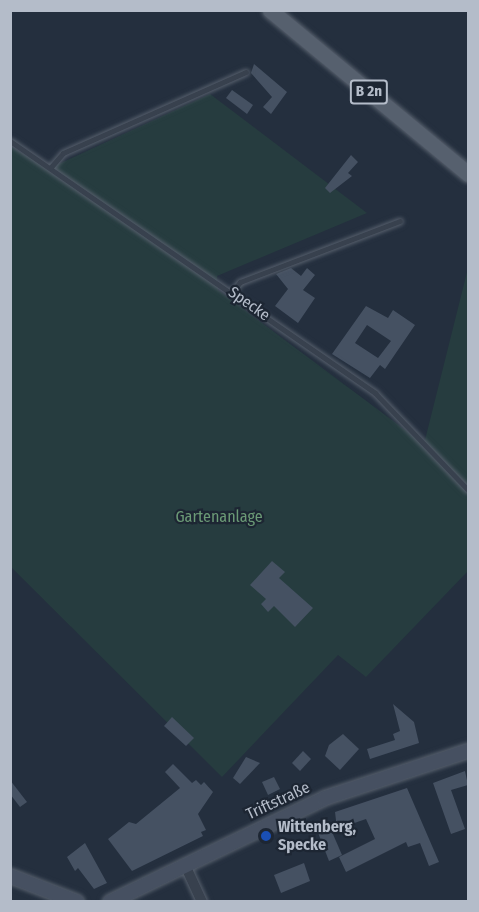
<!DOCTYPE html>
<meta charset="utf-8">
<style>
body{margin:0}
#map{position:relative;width:479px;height:912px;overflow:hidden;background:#242f3e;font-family:"Fira Sans Condensed",sans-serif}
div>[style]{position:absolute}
.green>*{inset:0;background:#263c3f}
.building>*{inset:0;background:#455162}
.roads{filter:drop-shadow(0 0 2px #565f6c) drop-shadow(0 0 2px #565f6c)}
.lane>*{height:5px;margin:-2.5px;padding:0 2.5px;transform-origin:2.5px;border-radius:2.5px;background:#38414e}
.street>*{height:10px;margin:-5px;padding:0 5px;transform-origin:5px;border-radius:5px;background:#38414e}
.secondary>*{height:14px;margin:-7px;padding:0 7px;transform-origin:7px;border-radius:7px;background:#465061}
.primary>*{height:15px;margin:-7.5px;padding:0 7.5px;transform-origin:7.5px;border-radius:7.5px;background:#56606e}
.dots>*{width:16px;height:16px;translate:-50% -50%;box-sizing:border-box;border:3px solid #1d2633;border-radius:50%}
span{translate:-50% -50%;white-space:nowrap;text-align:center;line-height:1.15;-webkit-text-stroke:4.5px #1d2633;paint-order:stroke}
.shield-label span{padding:2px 4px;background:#1d2633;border:2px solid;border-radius:4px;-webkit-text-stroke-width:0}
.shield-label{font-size:15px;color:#b4bcc9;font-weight:700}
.street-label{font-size:16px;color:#b4bcc9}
.park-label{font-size:16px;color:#6b9a76}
.poi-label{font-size:16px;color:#b4bcc9;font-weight:700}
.left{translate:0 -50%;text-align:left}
.frame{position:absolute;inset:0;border:12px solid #b4bcc9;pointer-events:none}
</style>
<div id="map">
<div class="green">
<div style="clip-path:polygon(210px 94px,367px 213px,217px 276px,218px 290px,424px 444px,468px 268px,468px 571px,366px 677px,338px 655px,222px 777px,11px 567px,10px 146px,48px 169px)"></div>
</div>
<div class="building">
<div style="clip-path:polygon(254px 64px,287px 92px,271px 114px,263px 107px,272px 97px,251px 73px)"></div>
<div style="clip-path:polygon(232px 90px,253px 105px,247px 114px,226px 98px)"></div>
<div style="clip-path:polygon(351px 155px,358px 162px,348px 173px,352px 176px,330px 193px,325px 188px)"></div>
<div style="clip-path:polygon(291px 268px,301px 276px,307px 268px,315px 275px,303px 290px,315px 298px,298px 323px,275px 306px,288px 289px,276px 274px)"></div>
<div style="clip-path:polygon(evenodd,366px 306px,388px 318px,393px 310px,415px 325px,385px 369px,380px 365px,370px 378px,332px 354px,366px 306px,367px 325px,391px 341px,378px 358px,355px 343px,367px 325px)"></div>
<div style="clip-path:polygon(272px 561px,285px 572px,279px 578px,313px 608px,295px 627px,274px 606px,268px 612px,261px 604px,266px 599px,250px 585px)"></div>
<div style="clip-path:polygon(393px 704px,414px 722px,419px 743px,370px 759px,367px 749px,395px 740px,393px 734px,400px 731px)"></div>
<div style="clip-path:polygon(172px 717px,194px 738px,186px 746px,164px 726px)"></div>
<div style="clip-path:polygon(343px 734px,359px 749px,340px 770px,325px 756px,329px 745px)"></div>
<div style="clip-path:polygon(303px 751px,311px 759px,300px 771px,292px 763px)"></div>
<div style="clip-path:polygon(246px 757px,260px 763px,240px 784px,233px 778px)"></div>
<div style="clip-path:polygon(173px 764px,192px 783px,196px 780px,201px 785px,204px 782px,213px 792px,198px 814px,206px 830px,201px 832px,203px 836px,132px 871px,108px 839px,129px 822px,136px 824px,180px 788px,165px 772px)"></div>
<div style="clip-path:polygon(465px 771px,468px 785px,451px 790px,465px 829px,451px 834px,433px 783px)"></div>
<div style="clip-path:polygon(274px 777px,280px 789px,268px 795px,262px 782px)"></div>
<div style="clip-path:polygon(10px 780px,27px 802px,20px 807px,10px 794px)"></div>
<div style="clip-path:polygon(407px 788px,439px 862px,429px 866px,420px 843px,408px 847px,406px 842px,346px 872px,339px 857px,375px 839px,366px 819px,337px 829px,335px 812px)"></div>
<div style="clip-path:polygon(329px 825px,342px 855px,329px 861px,317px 830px)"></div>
<div style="clip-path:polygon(85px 843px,107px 883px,94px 889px,78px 868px,75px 871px,67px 857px)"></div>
<div style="clip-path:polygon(304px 863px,310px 881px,281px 893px,274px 875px)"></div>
</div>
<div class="roads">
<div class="lane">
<div style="left:10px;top:141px;width:444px;rotate:34.6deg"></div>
<div style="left:375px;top:393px;width:134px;rotate:46.2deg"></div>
<div style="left:51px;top:167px;width:18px;rotate:-49deg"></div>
<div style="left:63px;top:153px;width:200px;rotate:-23.9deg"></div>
<div style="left:232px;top:292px;width:13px;rotate:-51deg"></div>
<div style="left:240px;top:282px;width:171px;rotate:-20.9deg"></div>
</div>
<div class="street">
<div style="left:185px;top:865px;width:41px;rotate:65.3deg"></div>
</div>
<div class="secondary">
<div style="left:10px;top:876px;width:72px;rotate:21.2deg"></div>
<div style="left:110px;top:902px;width:239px;rotate:-25.8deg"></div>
<div style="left:325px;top:798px;width:151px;rotate:-18.2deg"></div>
</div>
<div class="primary">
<div style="left:270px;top:10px;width:257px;rotate:39.6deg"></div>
</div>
</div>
<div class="dots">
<div style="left:266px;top:836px;background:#1a4fb4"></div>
</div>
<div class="shield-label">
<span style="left:369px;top:92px">B 2n</span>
</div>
<div class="street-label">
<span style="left:249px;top:304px;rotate:35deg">Specke</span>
<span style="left:278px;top:801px;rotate:-25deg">Triftstraße</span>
</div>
<div class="park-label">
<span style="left:219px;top:517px">Gartenanlage</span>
</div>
<div class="poi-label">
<span class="left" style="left:278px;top:836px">Wittenberg,<br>Specke</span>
</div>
<div class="frame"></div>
</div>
